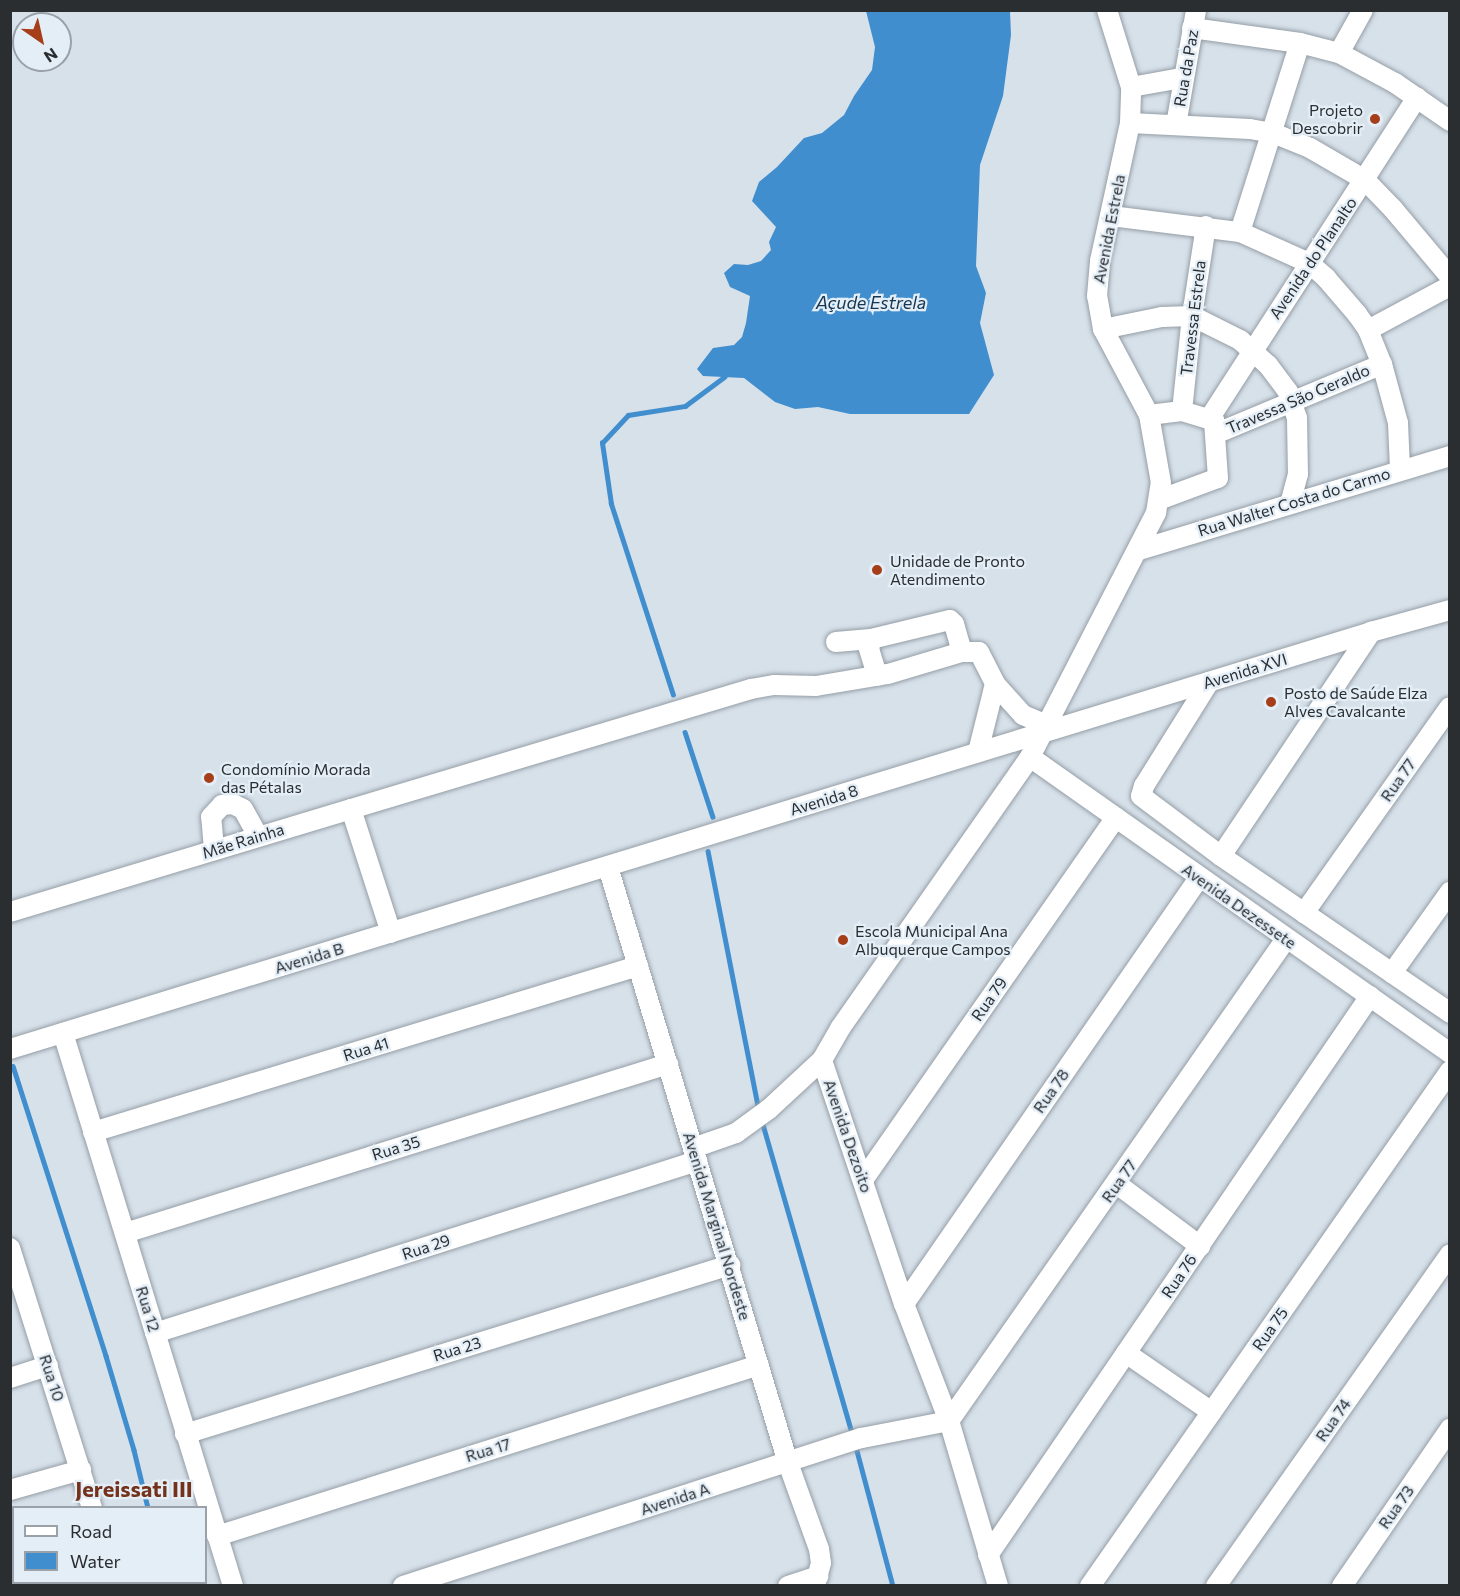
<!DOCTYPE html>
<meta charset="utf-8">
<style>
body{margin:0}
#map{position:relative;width:1460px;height:1596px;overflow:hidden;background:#d7e1ea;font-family:Commissioner,sans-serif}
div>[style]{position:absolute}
.water>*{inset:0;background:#418ecf}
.stream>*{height:4.5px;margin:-2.25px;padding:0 2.25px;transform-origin:2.25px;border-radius:2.25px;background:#418ecf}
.roads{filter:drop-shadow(0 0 2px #959ea6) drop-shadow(0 0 2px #959ea6)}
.minor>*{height:20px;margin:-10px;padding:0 10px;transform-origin:10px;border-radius:10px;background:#fff}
.dots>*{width:16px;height:16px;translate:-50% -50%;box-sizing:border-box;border:3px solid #e4eef7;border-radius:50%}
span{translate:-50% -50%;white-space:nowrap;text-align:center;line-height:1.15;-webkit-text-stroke:4.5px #e4eef7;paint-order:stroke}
.street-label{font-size:16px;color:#2a2e31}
.poi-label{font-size:16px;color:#2a2e31}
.right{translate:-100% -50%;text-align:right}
.left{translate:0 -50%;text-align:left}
.water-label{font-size:18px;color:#153550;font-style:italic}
.district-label{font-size:22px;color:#74321b;font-weight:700}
.frame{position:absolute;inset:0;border:12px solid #2a2e31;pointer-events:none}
.legend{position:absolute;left:12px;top:1506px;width:195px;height:78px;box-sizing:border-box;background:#e4eef7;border:2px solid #9aa1a8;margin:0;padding:8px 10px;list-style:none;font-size:18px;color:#2a2e31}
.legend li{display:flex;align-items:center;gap:12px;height:30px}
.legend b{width:30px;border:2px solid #9aa1a8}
.north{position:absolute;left:12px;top:12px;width:60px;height:60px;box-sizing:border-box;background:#e4eef7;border:2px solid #9aa1a8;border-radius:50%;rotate:146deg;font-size:16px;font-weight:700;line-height:24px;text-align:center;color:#2a2e31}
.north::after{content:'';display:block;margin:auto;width:21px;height:27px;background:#a53e19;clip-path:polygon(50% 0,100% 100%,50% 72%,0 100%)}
</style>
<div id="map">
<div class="water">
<div style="clip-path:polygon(866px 11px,1010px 11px,1011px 35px,1003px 96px,980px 165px,976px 266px,986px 293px,980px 323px,994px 375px,969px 414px,850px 414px,818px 407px,795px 409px,775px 402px,744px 378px,703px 376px,697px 369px,713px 348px,734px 345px,742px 337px,746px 323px,750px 296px,730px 287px,724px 273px,734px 264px,748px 265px,761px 261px,771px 250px,769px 242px,776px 227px,752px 201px,759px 182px,777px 167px,804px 138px,822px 133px,844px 115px,854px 96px,872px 70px,875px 47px)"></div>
</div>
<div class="stream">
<div style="left:673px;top:695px;width:201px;rotate:-108deg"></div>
<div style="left:611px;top:504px;width:62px;rotate:-98.4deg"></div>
<div style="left:602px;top:443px;width:38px;rotate:-47deg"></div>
<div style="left:628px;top:415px;width:58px;rotate:-9deg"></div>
<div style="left:685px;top:406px;width:49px;rotate:-36.6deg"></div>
<div style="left:685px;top:732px;width:89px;rotate:71.8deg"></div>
<div style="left:708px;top:851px;width:264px;rotate:78.9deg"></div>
<div style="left:13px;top:1066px;width:305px;rotate:72.2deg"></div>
<div style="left:106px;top:1356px;width:98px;rotate:73.4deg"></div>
<div style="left:134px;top:1450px;width:60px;rotate:76.4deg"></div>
<div style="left:762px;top:1121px;width:328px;rotate:73.9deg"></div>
<div style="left:856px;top:1447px;width:144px;rotate:75.1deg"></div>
<div style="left:168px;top:1582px;width:4px;rotate:76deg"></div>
</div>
<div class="roads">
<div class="minor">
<div style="left:1192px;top:28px;width:109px;rotate:7.9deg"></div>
<div style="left:1300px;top:43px;width:40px;rotate:14.4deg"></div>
<div style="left:1339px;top:53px;width:64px;rotate:28.2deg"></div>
<div style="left:1395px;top:83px;width:67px;rotate:34.6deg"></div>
<div style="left:1339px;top:53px;width:49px;rotate:-60.8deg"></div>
<div style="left:1131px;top:87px;width:52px;rotate:-10deg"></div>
<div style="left:1130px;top:123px;width:120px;rotate:2.9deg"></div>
<div style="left:1250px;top:129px;width:23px;rotate:10deg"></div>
<div style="left:1273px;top:133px;width:40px;rotate:22deg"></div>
<div style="left:1310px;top:148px;width:64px;rotate:30.2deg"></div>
<div style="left:1365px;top:180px;width:40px;rotate:46deg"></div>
<div style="left:1393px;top:209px;width:89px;rotate:50deg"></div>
<div style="left:1176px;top:125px;width:117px;rotate:-80.1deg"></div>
<div style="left:1111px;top:216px;width:130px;rotate:7.1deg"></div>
<div style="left:1240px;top:232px;width:76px;rotate:24.2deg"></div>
<div style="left:1309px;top:263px;width:23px;rotate:41deg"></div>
<div style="left:1326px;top:278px;width:48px;rotate:49.3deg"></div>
<div style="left:1357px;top:314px;width:19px;rotate:55deg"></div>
<div style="left:1368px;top:330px;width:37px;rotate:68deg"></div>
<div style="left:1382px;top:364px;width:61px;rotate:74.8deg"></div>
<div style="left:1398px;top:423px;width:46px;rotate:87.5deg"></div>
<div style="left:1240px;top:232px;width:198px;rotate:-72.4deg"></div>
<div style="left:1103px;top:329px;width:60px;rotate:-11.5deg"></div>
<div style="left:1162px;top:317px;width:30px;rotate:-2deg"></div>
<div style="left:1192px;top:316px;width:54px;rotate:26.6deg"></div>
<div style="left:1240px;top:340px;width:38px;rotate:42deg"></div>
<div style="left:1268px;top:365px;width:34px;rotate:53deg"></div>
<div style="left:1288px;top:392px;width:28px;rotate:71deg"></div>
<div style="left:1297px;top:418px;width:56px;rotate:89deg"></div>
<div style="left:1298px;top:474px;width:30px;rotate:105deg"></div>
<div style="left:1368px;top:330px;width:93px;rotate:-28.2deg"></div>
<div style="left:1182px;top:411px;width:96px;rotate:-84deg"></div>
<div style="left:1192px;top:316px;width:91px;rotate:-81.2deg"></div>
<div style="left:1149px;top:415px;width:33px;rotate:-7deg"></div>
<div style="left:1182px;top:411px;width:34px;rotate:17deg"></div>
<div style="left:1214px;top:421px;width:57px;rotate:86deg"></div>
<div style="left:1218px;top:478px;width:63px;rotate:159.6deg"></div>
<div style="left:1209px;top:419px;width:383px;rotate:-57.1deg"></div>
<div style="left:1215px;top:434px;width:181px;rotate:-22.7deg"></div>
<div style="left:1139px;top:550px;width:325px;rotate:-16.8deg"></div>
<div style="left:871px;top:639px;width:10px;rotate:101deg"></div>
<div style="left:869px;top:649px;width:28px;rotate:73deg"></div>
<div style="left:836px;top:642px;width:35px;rotate:-5deg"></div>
<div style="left:871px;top:639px;width:81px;rotate:-13.5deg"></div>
<div style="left:950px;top:620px;width:6px;rotate:45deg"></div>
<div style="left:954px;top:624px;width:29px;rotate:74deg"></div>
<div style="left:1209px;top:682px;width:123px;rotate:122deg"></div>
<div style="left:1144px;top:786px;width:10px;rotate:107deg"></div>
<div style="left:1141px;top:796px;width:100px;rotate:36.9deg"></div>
<div style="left:1221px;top:856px;width:278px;rotate:34.4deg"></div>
<div style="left:978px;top:752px;width:70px;rotate:-76deg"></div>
<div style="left:1030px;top:757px;width:514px;rotate:35.17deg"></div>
<div style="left:351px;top:809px;width:418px;rotate:-16.7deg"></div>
<div style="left:751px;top:689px;width:23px;rotate:-10deg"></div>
<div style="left:774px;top:685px;width:42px;rotate:1.4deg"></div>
<div style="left:816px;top:686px;width:73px;rotate:-9.5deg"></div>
<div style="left:888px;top:674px;width:77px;rotate:-16.6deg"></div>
<div style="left:962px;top:652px;width:17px"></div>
<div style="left:979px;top:652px;width:36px;rotate:63deg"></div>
<div style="left:995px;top:684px;width:42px;rotate:47.9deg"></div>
<div style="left:1023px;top:715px;width:25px;rotate:23deg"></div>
<div style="left:214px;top:849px;width:32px;rotate:-95deg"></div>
<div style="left:211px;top:817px;width:16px;rotate:-47deg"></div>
<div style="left:222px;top:805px;width:11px;rotate:-5deg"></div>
<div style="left:233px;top:804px;width:11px;rotate:27deg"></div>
<div style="left:243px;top:809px;width:31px;rotate:61deg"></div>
<div style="left:1221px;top:856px;width:270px;rotate:-56.2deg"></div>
<div style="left:608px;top:867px;width:623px;rotate:73.19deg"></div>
<div style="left:788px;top:1463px;width:91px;rotate:70.2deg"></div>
<div style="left:819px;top:1549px;width:14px;rotate:82deg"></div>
<div style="left:821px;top:1563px;width:24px;rotate:105deg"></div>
<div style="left:10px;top:912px;width:356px;rotate:-16.8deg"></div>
<div style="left:351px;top:809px;width:130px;rotate:72.1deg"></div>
<div style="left:1304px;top:913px;width:252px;rotate:-54.7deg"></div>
<div style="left:1392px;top:973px;width:100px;rotate:-54.4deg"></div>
<div style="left:63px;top:1033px;width:579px;rotate:72.91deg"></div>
<div style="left:10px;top:1049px;width:1423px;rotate:-17.03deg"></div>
<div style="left:1371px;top:632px;width:82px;rotate:-15.6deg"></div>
<div style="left:93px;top:1132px;width:570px;rotate:-16.94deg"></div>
<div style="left:693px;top:1148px;width:46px;rotate:-19.2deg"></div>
<div style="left:736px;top:1133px;width:41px;rotate:-36deg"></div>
<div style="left:769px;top:1109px;width:72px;rotate:-42.8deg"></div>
<div style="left:863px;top:1180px;width:442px;rotate:-55.1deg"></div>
<div style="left:1117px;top:1184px;width:104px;rotate:36.8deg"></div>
<div style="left:125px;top:1233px;width:569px;rotate:-17.29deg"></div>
<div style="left:10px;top:1248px;width:273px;rotate:72.5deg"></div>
<div style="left:904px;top:1304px;width:518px;rotate:-55.3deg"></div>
<div style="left:155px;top:1333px;width:569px;rotate:-17.61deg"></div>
<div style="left:1126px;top:1353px;width:104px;rotate:34.5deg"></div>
<div style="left:10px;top:1378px;width:40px;rotate:-18deg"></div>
<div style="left:185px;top:1434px;width:571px;rotate:-17.23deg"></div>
<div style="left:10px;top:1490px;width:74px;rotate:-15.7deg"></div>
<div style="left:217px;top:1536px;width:568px;rotate:-17.51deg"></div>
<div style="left:988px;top:1555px;width:677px;rotate:-55.65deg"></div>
<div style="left:115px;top:1582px;width:4px;rotate:76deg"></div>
<div style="left:38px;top:1586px;width:11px;rotate:-22deg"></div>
<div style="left:403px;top:1586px;width:482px;rotate:-17.9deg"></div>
<div style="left:862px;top:1438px;width:89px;rotate:-11.1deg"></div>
<div style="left:949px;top:1421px;width:588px;rotate:-55.04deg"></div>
<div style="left:788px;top:1586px;width:32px;rotate:-18deg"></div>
<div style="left:998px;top:1586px;width:172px;rotate:-106.5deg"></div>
<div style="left:949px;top:1421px;width:125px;rotate:-111deg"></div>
<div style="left:904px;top:1304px;width:257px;rotate:-108.6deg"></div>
<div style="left:822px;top:1060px;width:38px;rotate:-60deg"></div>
<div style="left:841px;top:1027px;width:330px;rotate:-55deg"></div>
<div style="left:1030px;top:757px;width:275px;rotate:-62.7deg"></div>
<div style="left:1156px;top:513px;width:30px;rotate:-81deg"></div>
<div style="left:1161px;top:483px;width:69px;rotate:-100deg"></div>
<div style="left:1149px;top:415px;width:98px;rotate:-118.1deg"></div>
<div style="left:1103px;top:329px;width:34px;rotate:-100deg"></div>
<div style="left:1097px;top:296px;width:35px;rotate:-85deg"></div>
<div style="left:1100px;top:261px;width:141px;rotate:-77.7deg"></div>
<div style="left:1130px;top:123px;width:36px;rotate:-88deg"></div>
<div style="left:1131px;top:87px;width:81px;rotate:-107.3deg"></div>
<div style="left:1090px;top:1586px;width:628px;rotate:-55.05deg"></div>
<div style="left:1216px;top:1586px;width:406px;rotate:-54.8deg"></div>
<div style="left:1342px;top:1586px;width:191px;rotate:-55.5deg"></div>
</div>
</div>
<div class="dots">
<div style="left:1375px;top:119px;background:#a53e19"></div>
<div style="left:877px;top:570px;background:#a53e19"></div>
<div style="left:1271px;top:702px;background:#a53e19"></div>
<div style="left:209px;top:778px;background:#a53e19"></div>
<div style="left:843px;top:940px;background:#a53e19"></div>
</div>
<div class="street-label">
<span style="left:1186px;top:68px;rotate:-80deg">Rua da Paz</span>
<span style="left:1109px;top:229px;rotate:-79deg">Avenida Estrela</span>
<span style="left:1313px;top:258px;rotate:-56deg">Avenida do Planalto</span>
<span style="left:1193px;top:318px;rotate:-83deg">Travessa Estrela</span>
<span style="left:1298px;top:399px;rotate:-23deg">Travessa São Geraldo</span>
<span style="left:1294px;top:502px;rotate:-17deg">Rua Walter Costa do Carmo</span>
<span style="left:1245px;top:671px;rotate:-17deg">Avenida XVI</span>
<span style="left:1398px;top:780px;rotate:-55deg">Rua 77</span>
<span style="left:824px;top:800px;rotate:-17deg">Avenida 8</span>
<span style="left:243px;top:841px;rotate:-17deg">Mãe Rainha</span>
<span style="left:1239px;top:906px;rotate:35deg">Avenida Dezessete</span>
<span style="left:309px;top:958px;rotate:-17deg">Avenida B</span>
<span style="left:989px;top:999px;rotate:-55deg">Rua 79</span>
<span style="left:366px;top:1049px;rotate:-17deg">Rua 41</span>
<span style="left:1051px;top:1091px;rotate:-55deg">Rua 78</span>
<span style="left:848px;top:1136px;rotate:71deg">Avenida Dezoito</span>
<span style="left:396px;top:1148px;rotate:-17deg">Rua 35</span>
<span style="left:1119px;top:1181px;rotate:-55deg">Rua 77</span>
<span style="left:717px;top:1226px;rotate:73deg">Avenida Marginal Nordeste</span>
<span style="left:426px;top:1247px;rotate:-18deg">Rua 29</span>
<span style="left:1179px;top:1276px;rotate:-56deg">Rua 76</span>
<span style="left:148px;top:1309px;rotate:73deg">Rua 12</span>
<span style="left:1270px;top:1329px;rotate:-55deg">Rua 75</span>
<span style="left:457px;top:1349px;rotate:-17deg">Rua 23</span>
<span style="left:52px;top:1378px;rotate:72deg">Rua 10</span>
<span style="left:1333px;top:1420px;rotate:-55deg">Rua 74</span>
<span style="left:488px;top:1450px;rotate:-17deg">Rua 17</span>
<span style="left:675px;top:1499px;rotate:-18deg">Avenida A</span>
<span style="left:1396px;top:1507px;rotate:-55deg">Rua 73</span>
</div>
<div class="poi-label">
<span class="right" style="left:1363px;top:119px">Projeto<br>Descobrir</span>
<span class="left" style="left:890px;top:570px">Unidade de Pronto<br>Atendimento</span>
<span class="left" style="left:1284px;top:702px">Posto de Saúde Elza<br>Alves Cavalcante</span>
<span class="left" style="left:221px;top:778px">Condomínio Morada<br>das Pétalas</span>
<span class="left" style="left:855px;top:940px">Escola Municipal Ana<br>Albuquerque Campos</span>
</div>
<div class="water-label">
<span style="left:871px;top:302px">Açude Estrela</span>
</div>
<div class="district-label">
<span style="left:134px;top:1489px">Jereissati III</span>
</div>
<div class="frame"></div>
<ul class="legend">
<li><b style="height:8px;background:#fff"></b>Road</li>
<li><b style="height:16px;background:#418ecf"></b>Water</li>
</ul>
<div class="north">N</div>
</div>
